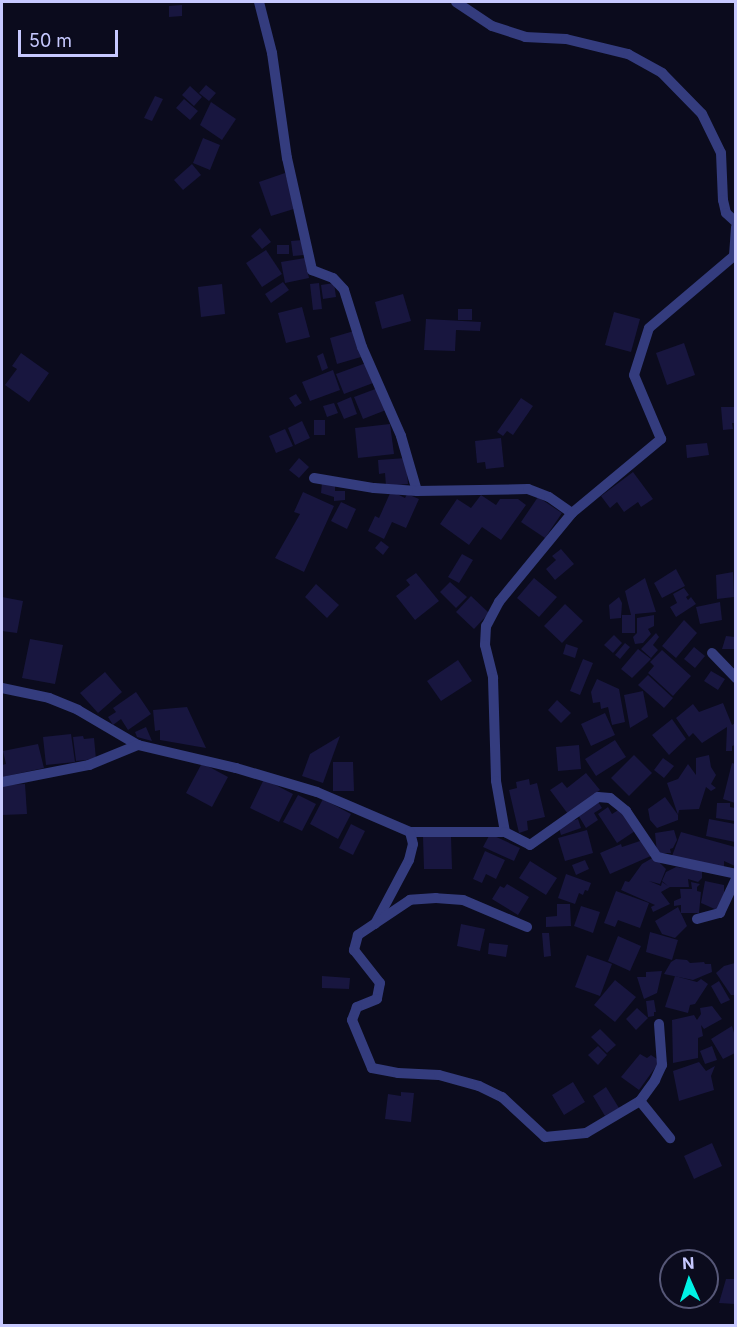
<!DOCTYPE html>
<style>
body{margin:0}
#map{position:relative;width:737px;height:1327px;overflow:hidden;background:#0b0b1d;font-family:Inter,sans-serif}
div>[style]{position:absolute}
.building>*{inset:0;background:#18163f}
.street>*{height:10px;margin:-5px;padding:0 5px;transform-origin:5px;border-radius:5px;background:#343c7e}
span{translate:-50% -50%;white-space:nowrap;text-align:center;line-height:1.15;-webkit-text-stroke:4.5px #0b0b1d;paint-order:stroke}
.frame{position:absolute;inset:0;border:3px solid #c7c9ff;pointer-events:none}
.north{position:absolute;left:659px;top:1249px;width:60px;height:60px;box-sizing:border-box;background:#0b0b1d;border:2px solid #565777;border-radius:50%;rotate:357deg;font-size:16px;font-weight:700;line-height:24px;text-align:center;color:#c7c9ff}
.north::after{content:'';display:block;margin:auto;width:21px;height:27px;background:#00f2e5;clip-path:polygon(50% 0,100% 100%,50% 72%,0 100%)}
.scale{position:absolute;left:18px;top:30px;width:100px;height:27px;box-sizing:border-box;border:3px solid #c7c9ff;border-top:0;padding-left:8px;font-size:18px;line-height:21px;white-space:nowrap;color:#c7c9ff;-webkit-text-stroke:4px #0b0b1d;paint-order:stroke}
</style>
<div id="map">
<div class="building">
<div style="clip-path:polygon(182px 5px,182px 16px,169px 17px,169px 6px)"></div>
<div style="clip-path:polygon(206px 85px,216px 93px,209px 101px,199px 93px)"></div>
<div style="clip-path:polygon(190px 86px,202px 97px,194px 106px,182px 95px)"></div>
<div style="clip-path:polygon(155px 96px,163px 99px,152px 121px,144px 118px)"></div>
<div style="clip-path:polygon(184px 99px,198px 111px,190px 120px,176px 108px)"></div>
<div style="clip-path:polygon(211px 102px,236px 119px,222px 140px,200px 125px)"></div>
<div style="clip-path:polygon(203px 138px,220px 145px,210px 170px,193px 163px)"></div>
<div style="clip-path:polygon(192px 164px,201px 175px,183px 190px,174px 180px)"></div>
<div style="clip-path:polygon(285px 173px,297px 208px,271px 216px,259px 182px)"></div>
<div style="clip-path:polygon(260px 228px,271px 242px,262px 249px,251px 236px)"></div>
<div style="clip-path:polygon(303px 240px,304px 255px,293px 256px,291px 241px)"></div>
<div style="clip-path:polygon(277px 245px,289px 245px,289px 254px,277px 254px)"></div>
<div style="clip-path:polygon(266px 250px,282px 274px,262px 287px,246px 263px)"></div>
<div style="clip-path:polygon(305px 258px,309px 278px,285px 283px,281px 262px)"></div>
<div style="clip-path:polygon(283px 282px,289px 290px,271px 303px,265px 294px)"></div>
<div style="clip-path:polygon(319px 283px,322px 309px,313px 310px,310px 284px)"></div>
<div style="clip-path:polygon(334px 283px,336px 297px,323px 299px,321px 285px)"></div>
<div style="clip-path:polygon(222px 284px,225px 314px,201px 317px,198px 287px)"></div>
<div style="clip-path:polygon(403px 294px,411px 321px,382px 329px,375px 302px)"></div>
<div style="clip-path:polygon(302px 307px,310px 337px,286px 343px,278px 313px)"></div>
<div style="clip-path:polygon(458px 309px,472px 309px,472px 320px,458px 320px)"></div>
<div style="clip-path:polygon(614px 312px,640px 319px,631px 352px,605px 345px)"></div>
<div style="clip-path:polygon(426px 319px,481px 322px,480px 331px,456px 330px,455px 351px,424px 350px)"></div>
<div style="clip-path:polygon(354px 331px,361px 357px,337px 364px,330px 338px)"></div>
<div style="clip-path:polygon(684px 343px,695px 375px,667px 385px,656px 353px)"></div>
<div style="clip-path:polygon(21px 353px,49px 373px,29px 402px,5px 385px,17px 369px,12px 366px)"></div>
<div style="clip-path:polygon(323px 353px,328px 368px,322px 371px,317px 356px)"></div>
<div style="clip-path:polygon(366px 363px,373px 383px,344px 394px,336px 374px)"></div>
<div style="clip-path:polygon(333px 370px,340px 390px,310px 401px,302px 382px)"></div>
<div style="clip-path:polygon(378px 388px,386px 410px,363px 419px,354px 397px)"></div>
<div style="clip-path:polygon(296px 394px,302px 403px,295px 407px,289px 398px)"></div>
<div style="clip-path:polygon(351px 397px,357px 414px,344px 419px,337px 403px)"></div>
<div style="clip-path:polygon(521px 398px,533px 406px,513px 435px,507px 431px,503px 436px,497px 432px)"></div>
<div style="clip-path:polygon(334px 403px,338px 413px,327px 417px,323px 406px)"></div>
<div style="clip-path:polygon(721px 407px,735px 407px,735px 423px,732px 423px,733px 429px,723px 430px)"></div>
<div style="clip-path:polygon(314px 420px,325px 420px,325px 435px,314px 435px)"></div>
<div style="clip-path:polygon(302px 421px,310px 438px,295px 445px,288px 428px)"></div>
<div style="clip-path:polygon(390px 424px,394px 454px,358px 458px,355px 428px)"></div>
<div style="clip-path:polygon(285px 429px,293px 446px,276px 453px,269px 436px)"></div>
<div style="clip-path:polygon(501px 438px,504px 467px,486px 469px,485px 462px,477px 463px,475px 441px)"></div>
<div style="clip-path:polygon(707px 443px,709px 455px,687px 458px,686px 445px)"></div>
<div style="clip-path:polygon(299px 458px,309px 467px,299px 478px,289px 470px)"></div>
<div style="clip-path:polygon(406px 458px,408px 484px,386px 486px,385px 473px,379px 474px,378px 460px)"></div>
<div style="clip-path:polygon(633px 472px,653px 499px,641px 507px,638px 502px,624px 512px,617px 502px,610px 508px,601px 496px)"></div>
<div style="clip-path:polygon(322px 482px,335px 483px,335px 491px,345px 491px,345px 500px,334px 501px,334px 497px,321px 493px)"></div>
<div style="clip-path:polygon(391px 491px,405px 498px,407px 494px,419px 499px,406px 528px,392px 522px,384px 539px,368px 531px,375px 516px,379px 518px)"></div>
<div style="clip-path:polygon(303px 492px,334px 506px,304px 572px,275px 558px,300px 514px,294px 512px)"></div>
<div style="clip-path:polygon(481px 495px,496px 505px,500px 499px,518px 499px,526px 505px,501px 540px,482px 527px,469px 545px,440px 524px,457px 499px,471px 508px)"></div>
<div style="clip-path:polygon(538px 497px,562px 513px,545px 538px,521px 522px)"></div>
<div style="clip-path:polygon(341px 502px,356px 509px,347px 529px,331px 521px)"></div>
<div style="clip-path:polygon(381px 541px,389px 547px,383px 555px,375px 548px)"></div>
<div style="clip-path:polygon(561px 549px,574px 564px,555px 580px,546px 569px,556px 560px,552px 556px)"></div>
<div style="clip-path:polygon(462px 554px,473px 560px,459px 583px,448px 577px)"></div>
<div style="clip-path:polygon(676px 569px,685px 586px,662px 598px,654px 583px)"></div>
<div style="clip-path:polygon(733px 572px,734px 597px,717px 599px,716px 575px)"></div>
<div style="clip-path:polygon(416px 573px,439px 601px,415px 620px,396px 596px,410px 585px,406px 580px)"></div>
<div style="clip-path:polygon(534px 578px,557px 597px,539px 617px,517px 598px)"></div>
<div style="clip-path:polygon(645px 578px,656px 612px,635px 614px,635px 633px,622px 633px,622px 615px,631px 615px,625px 591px)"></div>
<div style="clip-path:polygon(450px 582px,467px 597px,456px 608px,440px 592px)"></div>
<div style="clip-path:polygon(316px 584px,339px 605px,327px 618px,305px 597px)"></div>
<div style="clip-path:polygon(684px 588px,689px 595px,686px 597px,688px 600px,691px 597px,696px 604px,676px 617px,670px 607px,677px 603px,673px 594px)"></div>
<div style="clip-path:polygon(471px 596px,489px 613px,474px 629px,456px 612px)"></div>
<div style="clip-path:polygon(2px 597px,23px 601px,17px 633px,2px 631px)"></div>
<div style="clip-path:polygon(619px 597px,622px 603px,621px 618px,610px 619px,609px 605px)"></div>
<div style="clip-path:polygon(720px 602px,722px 620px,700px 624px,696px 607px)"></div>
<div style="clip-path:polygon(565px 604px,583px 621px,562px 643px,544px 626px)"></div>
<div style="clip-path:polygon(654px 615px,654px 626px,648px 629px,651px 634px,643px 643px,635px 644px,633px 637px,637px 633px,637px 618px)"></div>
<div style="clip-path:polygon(684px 620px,697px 633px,676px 658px,662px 646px)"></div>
<div style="clip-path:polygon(656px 633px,659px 637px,653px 645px,658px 650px,651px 658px,641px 649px)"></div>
<div style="clip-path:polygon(614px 635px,622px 643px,613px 653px,604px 645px)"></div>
<div style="clip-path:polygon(726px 636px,735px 637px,735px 649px,722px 649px)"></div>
<div style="clip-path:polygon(30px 639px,63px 645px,55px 684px,22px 678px)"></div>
<div style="clip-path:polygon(625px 643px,630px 647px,620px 659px,615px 655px)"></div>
<div style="clip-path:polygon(566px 644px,578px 648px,575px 658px,563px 654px)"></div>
<div style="clip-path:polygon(694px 647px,705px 656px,695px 668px,684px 659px)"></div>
<div style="clip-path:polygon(638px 649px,651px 659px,632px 678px,621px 669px)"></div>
<div style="clip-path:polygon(662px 650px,691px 676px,673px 696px,648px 673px,654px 666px,650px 662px)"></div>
<div style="clip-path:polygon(583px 659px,593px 663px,580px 695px,570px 691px)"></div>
<div style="clip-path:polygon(458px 660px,472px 681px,441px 701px,427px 681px)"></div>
<div style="clip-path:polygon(711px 671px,725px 679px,718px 690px,704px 681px)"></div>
<div style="clip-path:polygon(105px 672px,122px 692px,98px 713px,80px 693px)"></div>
<div style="clip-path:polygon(648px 675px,673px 698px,664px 708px,638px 685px)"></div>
<div style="clip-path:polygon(597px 679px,619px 689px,625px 722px,612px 725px,608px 707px,601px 709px,600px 702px,593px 703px,591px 692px)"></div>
<div style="clip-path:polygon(643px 691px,648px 717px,630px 728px,624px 695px)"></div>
<div style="clip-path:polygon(136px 692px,151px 714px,128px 730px,121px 719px,113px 725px,108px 717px,116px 712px,113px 708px)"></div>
<div style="clip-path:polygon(557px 700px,571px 713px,561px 723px,548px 710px)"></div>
<div style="clip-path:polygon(723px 703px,732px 725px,735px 723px,735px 745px,732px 746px,732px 751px,726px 751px,727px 727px,702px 743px,693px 733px,689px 737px,676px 718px,693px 704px,699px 712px)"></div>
<div style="clip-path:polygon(187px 707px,206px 748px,160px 740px,160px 730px,155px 731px,153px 710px)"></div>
<div style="clip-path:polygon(605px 713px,615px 735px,591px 746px,581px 724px)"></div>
<div style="clip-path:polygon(672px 719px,686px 739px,669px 755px,652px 735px)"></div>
<div style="clip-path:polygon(146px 727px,152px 741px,137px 737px,135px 732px)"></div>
<div style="clip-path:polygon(71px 734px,75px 762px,46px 765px,43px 737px)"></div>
<div style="clip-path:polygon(83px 736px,84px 739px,94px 738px,96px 759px,76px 761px,73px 737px)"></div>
<div style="clip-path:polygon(340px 736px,323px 783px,302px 776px,310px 754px)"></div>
<div style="clip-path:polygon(615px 740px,626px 757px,596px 776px,585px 759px)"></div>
<div style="clip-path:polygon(38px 744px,44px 768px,2px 777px,2px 765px,6px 764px,3px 751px)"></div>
<div style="clip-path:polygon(579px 745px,581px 769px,558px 771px,556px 747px)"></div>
<div style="clip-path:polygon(634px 755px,652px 773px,629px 796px,611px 778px)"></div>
<div style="clip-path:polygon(709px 755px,711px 767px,716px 775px,711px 784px,716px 788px,711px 791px,706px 787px,699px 809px,679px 810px,678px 815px,667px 783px,678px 779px,688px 764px,696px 775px,696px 758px)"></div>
<div style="clip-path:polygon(663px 758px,674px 766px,664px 778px,654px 770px)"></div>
<div style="clip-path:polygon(333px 762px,353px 762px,354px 791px,333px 791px)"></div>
<div style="clip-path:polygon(202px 763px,228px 777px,212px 807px,186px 793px)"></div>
<div style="clip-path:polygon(732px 763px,735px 764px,735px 803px,723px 799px)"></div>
<div style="clip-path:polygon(586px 773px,600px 790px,568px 814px,550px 790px,562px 782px,567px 788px)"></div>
<div style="clip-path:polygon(264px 779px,293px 794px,279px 822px,250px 808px)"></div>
<div style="clip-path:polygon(529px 779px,530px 785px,537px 783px,545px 817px,527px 821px,528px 830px,519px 833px,509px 790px,517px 788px,516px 782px)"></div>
<div style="clip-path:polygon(25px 784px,27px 814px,2px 815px,2px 785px)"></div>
<div style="clip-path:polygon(298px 795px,316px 804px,302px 831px,283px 822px)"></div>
<div style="clip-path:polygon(665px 797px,678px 815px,678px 820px,657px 828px,650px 820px,648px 809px)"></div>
<div style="clip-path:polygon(323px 799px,351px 814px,338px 839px,310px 824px)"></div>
<div style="clip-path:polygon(597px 800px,602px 808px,594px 813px,598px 820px,586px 828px,577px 813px)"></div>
<div style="clip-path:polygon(717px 803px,730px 803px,730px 807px,735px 808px,735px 821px,716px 818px)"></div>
<div style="clip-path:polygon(608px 807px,612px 814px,620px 809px,635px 831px,617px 843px,598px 814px)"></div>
<div style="clip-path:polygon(578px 819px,581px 828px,561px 835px,559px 828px,562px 824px)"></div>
<div style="clip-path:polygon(709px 819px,735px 824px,735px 842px,706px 836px)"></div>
<div style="clip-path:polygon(351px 824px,365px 831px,353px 855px,339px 848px)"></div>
<div style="clip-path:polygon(587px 830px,593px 853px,565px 861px,558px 838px)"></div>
<div style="clip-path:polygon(674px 830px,677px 840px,673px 848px,670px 849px,671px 853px,657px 853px,655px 833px)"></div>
<div style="clip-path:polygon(681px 832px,735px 847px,735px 866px,724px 861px,724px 867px,672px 856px)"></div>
<div style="clip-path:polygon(490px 834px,520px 848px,514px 861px,483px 847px)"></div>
<div style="clip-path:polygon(423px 837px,451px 837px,452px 869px,424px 869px)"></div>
<div style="clip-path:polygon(646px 839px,653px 855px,610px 874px,600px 853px,621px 844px,622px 847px)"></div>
<div style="clip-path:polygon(485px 851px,505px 860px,496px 879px,486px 874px,482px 883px,473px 879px)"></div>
<div style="clip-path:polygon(654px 857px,666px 869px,660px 884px,649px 881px,661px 886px,662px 882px,668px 886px,662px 881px,666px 872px,676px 867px,702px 870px,702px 878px,698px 882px,688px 879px,689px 887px,670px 887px,661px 892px,670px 904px,653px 912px,651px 907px,655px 905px,621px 890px,625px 881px,629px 882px,642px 864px)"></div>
<div style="clip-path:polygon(585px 860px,589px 869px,576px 875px,572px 865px)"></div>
<div style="clip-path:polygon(530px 861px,557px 878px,546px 895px,519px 878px)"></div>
<div style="clip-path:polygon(566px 874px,591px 883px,588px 891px,585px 890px,583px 895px,579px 893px,575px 904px,558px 898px)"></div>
<div style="clip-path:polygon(705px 881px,724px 885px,724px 900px,717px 910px,701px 903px)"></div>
<div style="clip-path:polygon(691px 882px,700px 884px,697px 887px,697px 891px,701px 892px,699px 913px,681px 913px,681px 905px,674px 906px,674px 901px,681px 898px,680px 889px,692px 889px)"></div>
<div style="clip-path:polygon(507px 884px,529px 897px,518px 915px,492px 899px,500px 886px,504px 888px)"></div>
<div style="clip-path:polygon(616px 891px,649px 903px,640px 928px,618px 920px,615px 927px,604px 923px)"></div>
<div style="clip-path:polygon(557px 904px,570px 904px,571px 926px,546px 927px,546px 917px,557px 916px)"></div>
<div style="clip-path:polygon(581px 906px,600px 912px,593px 933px,574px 926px)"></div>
<div style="clip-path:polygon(678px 907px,687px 926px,675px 938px,662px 934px,655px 921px)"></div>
<div style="clip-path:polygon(461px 924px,485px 929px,480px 951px,457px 946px)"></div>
<div style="clip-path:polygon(650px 932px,678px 940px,672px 960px,646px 952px)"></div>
<div style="clip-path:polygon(542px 933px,549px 933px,551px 956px,544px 957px)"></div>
<div style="clip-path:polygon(618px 936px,641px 946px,630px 971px,608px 961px)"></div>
<div style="clip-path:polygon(489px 943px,508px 945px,506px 957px,488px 954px)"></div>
<div style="clip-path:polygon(587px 955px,612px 964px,600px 996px,575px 987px)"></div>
<div style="clip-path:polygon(676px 959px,687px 960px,690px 963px,704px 962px,705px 964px,711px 964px,712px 972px,693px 980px,664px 974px,671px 962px)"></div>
<div style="clip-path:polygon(735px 963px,735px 995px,731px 995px,716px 973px,724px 966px)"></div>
<div style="clip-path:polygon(662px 971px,657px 993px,644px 999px,637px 977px,646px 977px,646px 972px)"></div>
<div style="clip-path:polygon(322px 976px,350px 978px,349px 989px,322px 988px)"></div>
<div style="clip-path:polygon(675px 976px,697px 982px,701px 979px,708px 984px,695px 1004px,690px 1005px,688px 1013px,665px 1007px)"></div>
<div style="clip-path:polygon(615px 980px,636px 997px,615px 1022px,594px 1005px)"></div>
<div style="clip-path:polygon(719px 981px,730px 1000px,721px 1004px,711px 986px)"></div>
<div style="clip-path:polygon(654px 1000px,656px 1012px,654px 1012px,654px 1016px,648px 1017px,646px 1001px)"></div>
<div style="clip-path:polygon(712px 1006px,722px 1019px,704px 1029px,701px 1025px,703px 1036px,698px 1038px,698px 1058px,673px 1063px,672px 1020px,694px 1015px,697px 1020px,701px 1014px,700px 1008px)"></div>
<div style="clip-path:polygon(637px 1008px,648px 1018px,636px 1030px,626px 1019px)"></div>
<div style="clip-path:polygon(732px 1026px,735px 1036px,735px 1053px,723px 1059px,711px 1039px)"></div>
<div style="clip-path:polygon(600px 1029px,616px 1045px,607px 1053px,591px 1037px)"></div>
<div style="clip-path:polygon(598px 1046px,607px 1055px,598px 1065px,588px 1055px)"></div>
<div style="clip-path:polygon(712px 1046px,717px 1060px,705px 1064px,700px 1051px)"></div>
<div style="clip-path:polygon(640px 1054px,647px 1058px,651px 1055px,660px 1061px,639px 1090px,621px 1077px)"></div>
<div style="clip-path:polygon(699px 1062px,706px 1071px,715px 1066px,711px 1076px,714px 1090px,679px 1101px,673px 1071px)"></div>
<div style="clip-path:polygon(573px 1082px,585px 1102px,564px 1115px,552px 1095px)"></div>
<div style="clip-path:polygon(606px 1087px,619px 1108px,605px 1116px,593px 1096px)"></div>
<div style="clip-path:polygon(401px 1092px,414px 1093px,411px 1122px,385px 1119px,388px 1094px,401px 1096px)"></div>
<div style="clip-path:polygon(712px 1143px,722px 1166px,694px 1179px,684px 1156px)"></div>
<div style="clip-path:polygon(726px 1279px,735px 1279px,735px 1304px,719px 1303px)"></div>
</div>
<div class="street">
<div style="left:259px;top:2px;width:53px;rotate:75.7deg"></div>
<div style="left:272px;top:53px;width:106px;rotate:81.9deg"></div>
<div style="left:287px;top:158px;width:115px;rotate:77.4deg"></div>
<div style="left:312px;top:270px;width:22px;rotate:21deg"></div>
<div style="left:333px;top:278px;width:16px;rotate:47deg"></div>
<div style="left:344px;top:290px;width:60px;rotate:72.5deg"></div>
<div style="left:362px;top:347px;width:97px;rotate:66.3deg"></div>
<div style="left:401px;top:436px;width:57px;rotate:73.8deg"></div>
<div style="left:456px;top:2px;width:43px;rotate:33.7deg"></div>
<div style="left:492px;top:26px;width:35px;rotate:18deg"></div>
<div style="left:525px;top:37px;width:41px;rotate:2.8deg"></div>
<div style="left:566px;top:39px;width:64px;rotate:13.6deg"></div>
<div style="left:628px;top:54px;width:39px;rotate:29deg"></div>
<div style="left:662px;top:73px;width:57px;rotate:45.7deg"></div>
<div style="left:702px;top:114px;width:43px;rotate:64deg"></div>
<div style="left:721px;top:153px;width:47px;rotate:87.6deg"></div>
<div style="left:723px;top:200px;width:13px;rotate:77deg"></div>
<div style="left:726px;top:213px;width:13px;rotate:42deg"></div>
<div style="left:314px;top:478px;width:61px;rotate:9.5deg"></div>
<div style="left:374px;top:488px;width:43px;rotate:4deg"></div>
<div style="left:417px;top:491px;width:111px;rotate:-1deg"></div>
<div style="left:528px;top:489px;width:22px;rotate:21deg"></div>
<div style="left:549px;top:497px;width:28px;rotate:35deg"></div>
<div style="left:572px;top:513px;width:115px;rotate:129.4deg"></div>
<div style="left:499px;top:602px;width:27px;rotate:118deg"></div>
<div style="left:486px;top:626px;width:19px;rotate:93deg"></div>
<div style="left:485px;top:645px;width:34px;rotate:76deg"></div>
<div style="left:493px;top:678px;width:103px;rotate:88.3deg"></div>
<div style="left:496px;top:781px;width:52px;rotate:80deg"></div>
<div style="left:572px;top:513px;width:116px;rotate:-39.7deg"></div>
<div style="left:661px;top:439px;width:69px;rotate:-112.9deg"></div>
<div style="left:634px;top:375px;width:49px;rotate:-72.3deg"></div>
<div style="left:649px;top:328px;width:111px;rotate:-40.3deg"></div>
<div style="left:734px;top:256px;width:29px;rotate:-86deg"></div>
<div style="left:712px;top:653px;width:35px;rotate:46deg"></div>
<div style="left:2px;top:688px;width:48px;rotate:12deg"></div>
<div style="left:49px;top:698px;width:31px;rotate:22deg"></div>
<div style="left:78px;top:710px;width:69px;rotate:30.3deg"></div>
<div style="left:138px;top:745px;width:101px;rotate:13.2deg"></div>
<div style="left:236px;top:768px;width:84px;rotate:16.5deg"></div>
<div style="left:317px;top:792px;width:101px;rotate:23.3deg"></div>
<div style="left:410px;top:832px;width:95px"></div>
<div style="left:505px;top:832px;width:28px;rotate:27deg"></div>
<div style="left:530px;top:845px;width:83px;rotate:-35.2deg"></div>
<div style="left:598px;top:797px;width:12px;rotate:5deg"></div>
<div style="left:610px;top:798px;width:21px;rotate:39deg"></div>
<div style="left:626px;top:811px;width:55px;rotate:56deg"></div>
<div style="left:657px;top:857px;width:81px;rotate:12.1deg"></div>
<div style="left:2px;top:782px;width:89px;rotate:-11.1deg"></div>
<div style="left:89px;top:765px;width:53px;rotate:-22.2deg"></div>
<div style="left:697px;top:919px;width:24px;rotate:-15deg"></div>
<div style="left:720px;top:913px;width:38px;rotate:-65deg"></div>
<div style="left:375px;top:924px;width:72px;rotate:-62deg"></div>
<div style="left:409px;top:860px;width:16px;rotate:-76deg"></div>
<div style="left:413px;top:844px;width:12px;rotate:-104deg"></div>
<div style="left:527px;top:927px;width:69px;rotate:-157.1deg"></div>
<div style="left:463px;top:900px;width:27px;rotate:-176deg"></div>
<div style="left:436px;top:898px;width:26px;rotate:176deg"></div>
<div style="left:410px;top:900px;width:63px;rotate:146.1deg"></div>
<div style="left:358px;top:935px;width:16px;rotate:105deg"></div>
<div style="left:354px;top:950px;width:42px;rotate:51.8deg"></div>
<div style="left:380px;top:983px;width:16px;rotate:101deg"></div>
<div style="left:377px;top:999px;width:22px;rotate:158deg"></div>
<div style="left:357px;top:1007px;width:14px;rotate:111deg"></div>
<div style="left:352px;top:1020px;width:52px;rotate:67.4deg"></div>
<div style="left:372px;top:1068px;width:26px;rotate:11deg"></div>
<div style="left:398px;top:1073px;width:41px;rotate:2.8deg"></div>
<div style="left:439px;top:1075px;width:41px;rotate:15.4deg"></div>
<div style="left:479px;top:1086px;width:25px;rotate:26deg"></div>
<div style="left:502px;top:1097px;width:59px;rotate:42.9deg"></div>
<div style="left:545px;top:1137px;width:41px;rotate:-5.6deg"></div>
<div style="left:586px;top:1133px;width:63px;rotate:-30.7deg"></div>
<div style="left:640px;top:1101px;width:26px;rotate:-54deg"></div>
<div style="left:655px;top:1080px;width:17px;rotate:-65deg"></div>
<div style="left:662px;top:1065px;width:41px;rotate:-94.2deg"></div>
<div style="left:640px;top:1101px;width:48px;rotate:51deg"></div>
</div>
<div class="frame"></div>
<div class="north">N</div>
<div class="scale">50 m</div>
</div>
